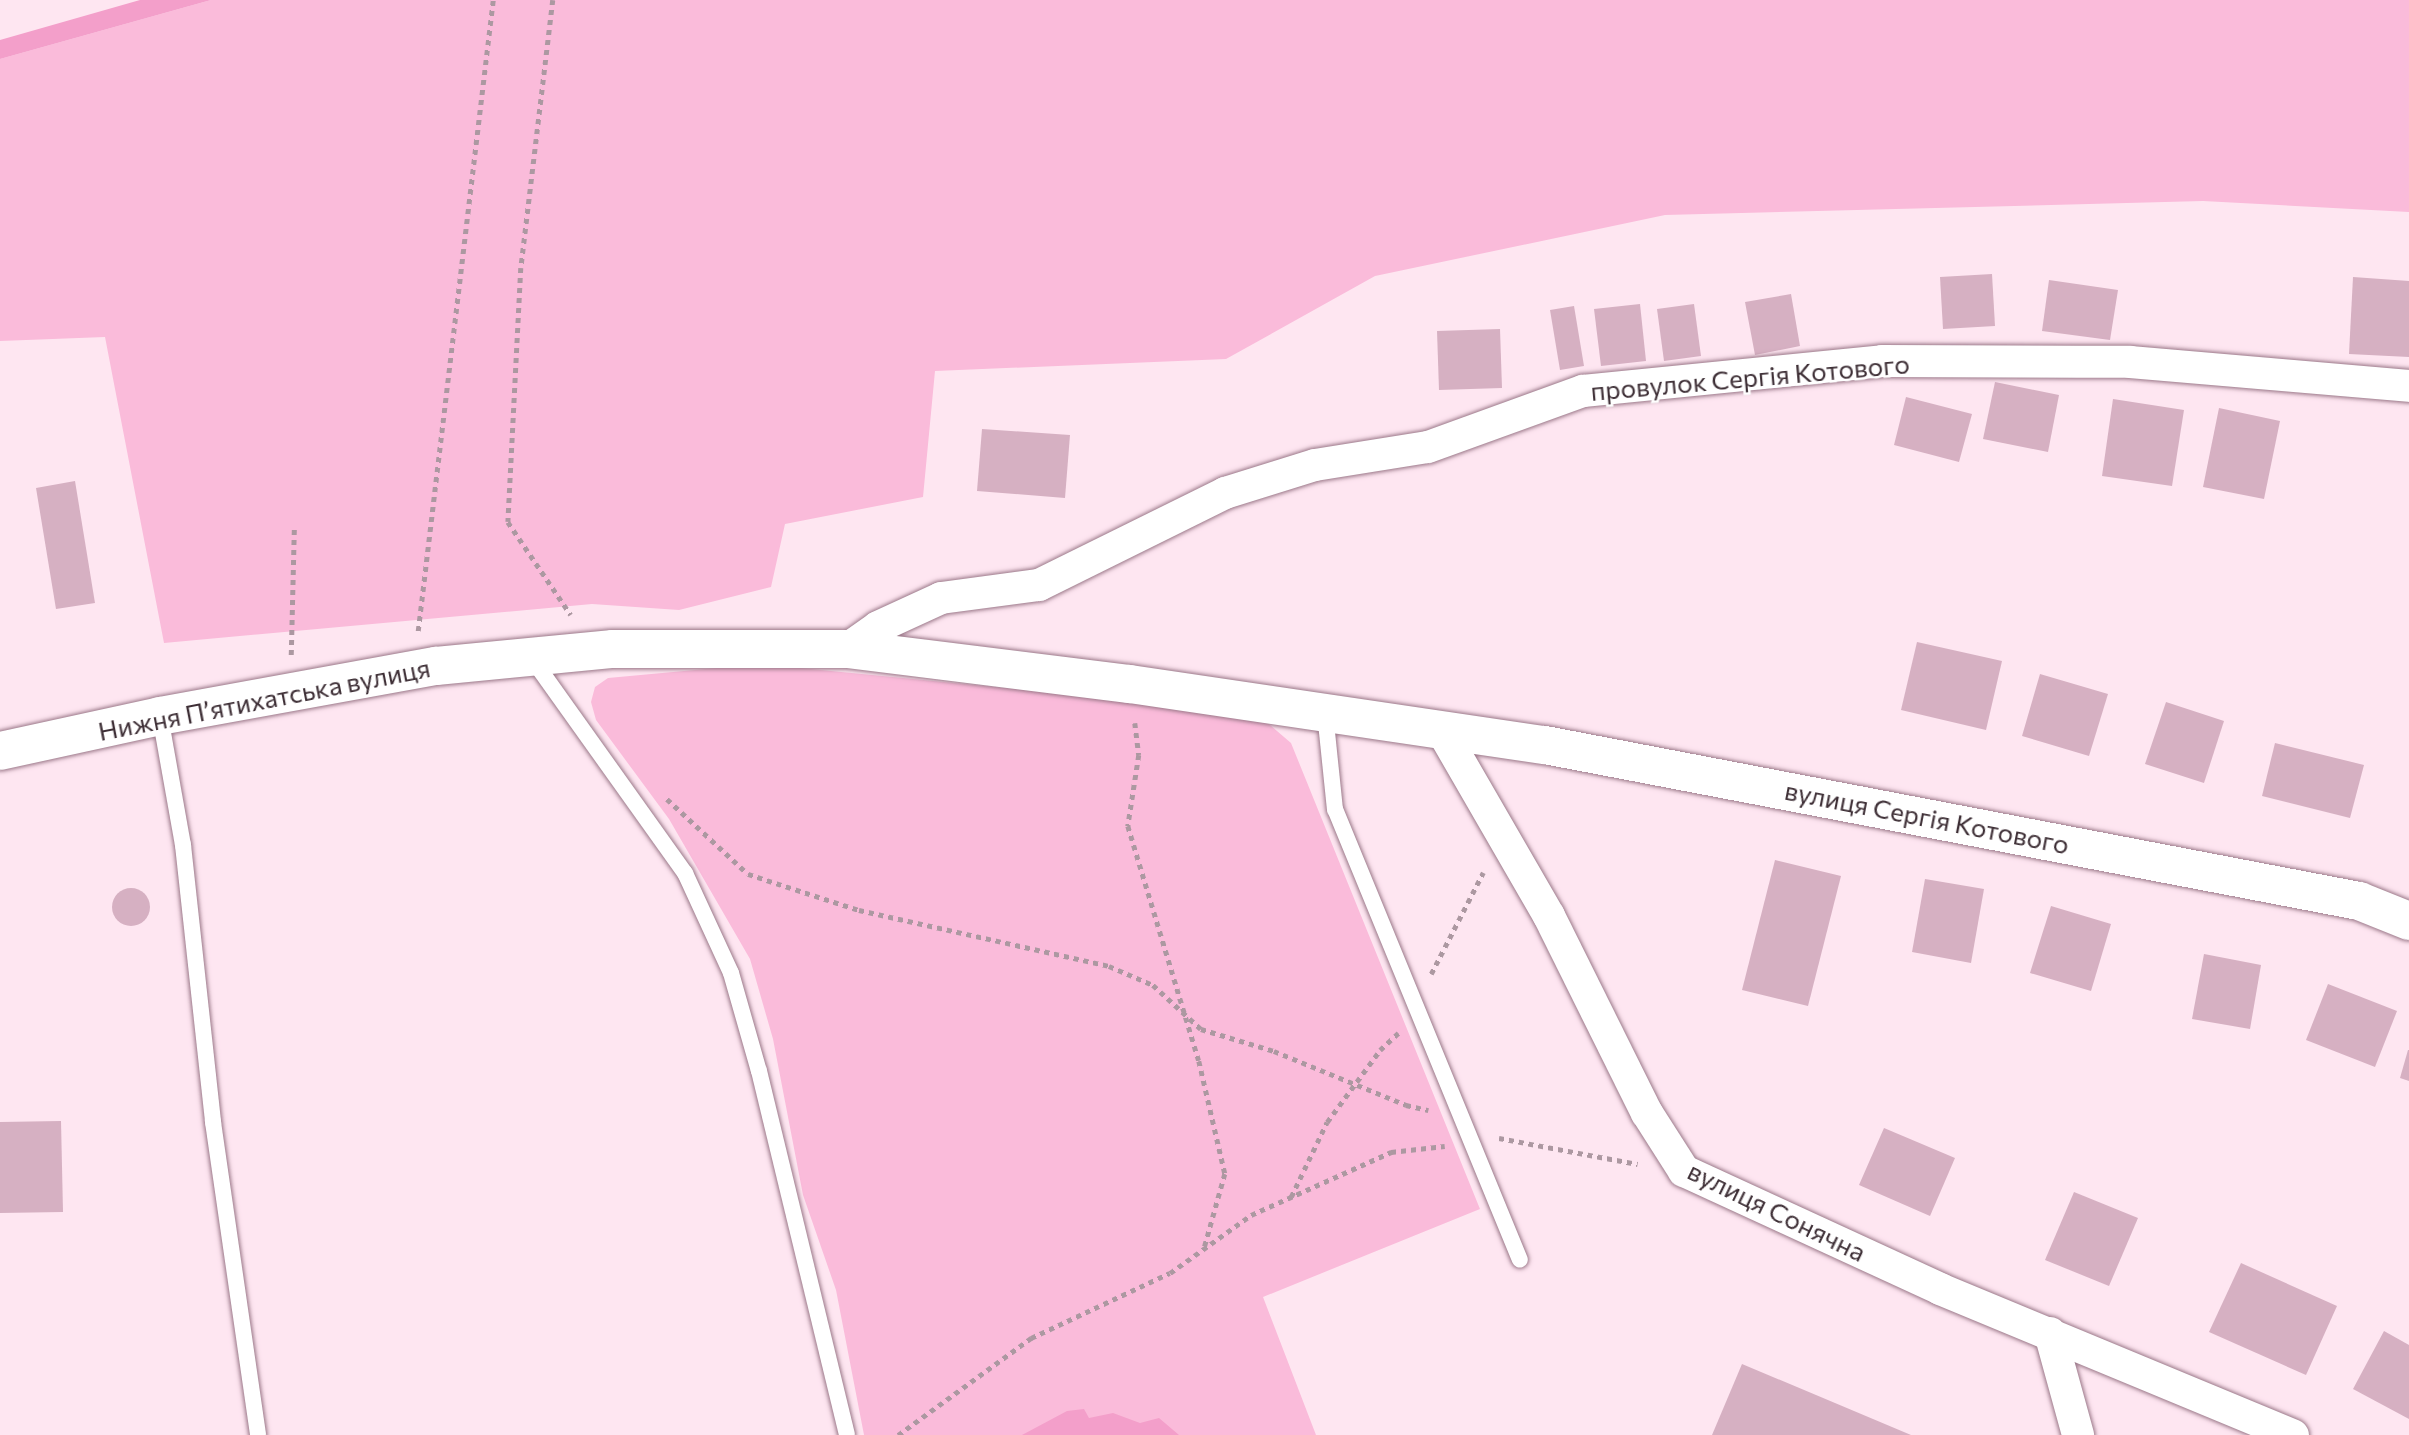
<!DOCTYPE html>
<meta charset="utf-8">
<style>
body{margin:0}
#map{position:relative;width:2409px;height:1435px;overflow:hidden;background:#fee6f1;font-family:Commissioner,sans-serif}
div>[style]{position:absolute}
.green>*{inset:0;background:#fabbda}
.water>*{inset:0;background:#f39fca}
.building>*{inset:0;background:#d6b0c2}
.round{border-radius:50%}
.path>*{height:4.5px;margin-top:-2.25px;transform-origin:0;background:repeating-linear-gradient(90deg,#ac98a1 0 5px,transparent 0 10px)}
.roads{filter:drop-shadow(0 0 2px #9b7889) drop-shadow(0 0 2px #9b7889)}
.service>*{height:16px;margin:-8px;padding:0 8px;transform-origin:8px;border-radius:8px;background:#fff}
.minor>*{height:32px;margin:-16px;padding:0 16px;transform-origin:16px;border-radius:16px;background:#fff}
.tertiary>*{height:38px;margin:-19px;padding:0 19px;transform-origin:19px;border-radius:19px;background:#fff}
span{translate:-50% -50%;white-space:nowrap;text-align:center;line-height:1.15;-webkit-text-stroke:5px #fff;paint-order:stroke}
.street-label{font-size:26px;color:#3d2e35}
</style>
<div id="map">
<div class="green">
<div style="clip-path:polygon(211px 0,2409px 0,2409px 212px,2203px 201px,1665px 215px,1375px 276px,1226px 359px,935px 371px,923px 497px,785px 524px,771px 587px,679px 610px,592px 604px,164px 643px,105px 337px,0 341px,0 59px)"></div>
<div style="clip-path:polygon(760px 664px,1076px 695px,1263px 719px,1291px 743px,1480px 1209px,1263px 1297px,1316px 1435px,864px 1435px,836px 1290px,803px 1195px,773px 1039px,750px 959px,669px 819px,596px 720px,591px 702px,595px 687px,608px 678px)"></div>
</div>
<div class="water">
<div style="clip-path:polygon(140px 0,211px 0,0 59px,0 40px)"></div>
<div style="clip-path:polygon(1084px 1409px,1089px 1418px,1113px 1413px,1140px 1423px,1159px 1418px,1179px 1435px,1022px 1435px,1067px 1411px)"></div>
</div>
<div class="building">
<div style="clip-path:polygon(1992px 274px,1995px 326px,1943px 329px,1940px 277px)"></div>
<div style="clip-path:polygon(2353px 277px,2409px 281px,2409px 357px,2349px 354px)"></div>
<div style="clip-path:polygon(2049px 280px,2118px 290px,2110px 340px,2042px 331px)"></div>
<div style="clip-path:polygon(1791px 294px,1800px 346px,1755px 355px,1745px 302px)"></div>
<div style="clip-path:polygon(1640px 304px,1646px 361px,1601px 366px,1594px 309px)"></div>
<div style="clip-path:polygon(1694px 304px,1701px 356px,1664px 361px,1657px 309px)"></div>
<div style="clip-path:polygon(1574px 306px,1584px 366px,1560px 370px,1550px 310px)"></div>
<div style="clip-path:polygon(1500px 329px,1502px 388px,1439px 390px,1437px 331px)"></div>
<div style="clip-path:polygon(1995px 382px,2059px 395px,2048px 452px,1983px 439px)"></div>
<div style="clip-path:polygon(1906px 397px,1972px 414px,1959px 462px,1894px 445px)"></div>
<div style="clip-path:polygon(2113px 399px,2184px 410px,2172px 486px,2102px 476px)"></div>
<div style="clip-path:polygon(2219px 408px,2280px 421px,2264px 499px,2203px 487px)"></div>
<div style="clip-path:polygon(982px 429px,1070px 435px,1065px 498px,977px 491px)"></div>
<div style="clip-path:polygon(75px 481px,95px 603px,56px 609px,36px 488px)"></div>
<div style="clip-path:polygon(1917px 642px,2002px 661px,1986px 730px,1901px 710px)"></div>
<div style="clip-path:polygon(2040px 674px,2108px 694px,2089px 756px,2022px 736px)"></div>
<div style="clip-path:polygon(2166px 702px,2224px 721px,2204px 783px,2145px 764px)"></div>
<div style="clip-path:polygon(2275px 743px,2364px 765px,2350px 818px,2262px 796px)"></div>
<div style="clip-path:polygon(1775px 860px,1841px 876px,1808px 1006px,1742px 990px)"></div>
<div style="clip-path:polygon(1925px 879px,1984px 889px,1971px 963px,1912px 952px)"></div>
<div class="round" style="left:112px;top:888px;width:38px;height:38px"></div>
<div style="clip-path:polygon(2051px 906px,2111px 924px,2091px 991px,2030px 973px)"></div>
<div style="clip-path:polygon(2204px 954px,2261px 965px,2250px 1029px,2192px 1019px)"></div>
<div style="clip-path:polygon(2328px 984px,2397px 1011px,2375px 1067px,2306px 1040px)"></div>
<div style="clip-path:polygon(2408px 1050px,2409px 1050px,2409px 1081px,2400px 1078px)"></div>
<div style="clip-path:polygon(61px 1121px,63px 1212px,0 1213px,0 1122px)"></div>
<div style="clip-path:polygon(1884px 1128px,1955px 1158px,1930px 1216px,1859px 1185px)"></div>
<div style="clip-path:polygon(2074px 1192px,2138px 1218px,2109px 1286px,2045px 1260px)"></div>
<div style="clip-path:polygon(2241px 1263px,2337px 1306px,2306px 1375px,2209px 1332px)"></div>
<div style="clip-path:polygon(2384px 1331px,2409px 1345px,2409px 1419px,2353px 1389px)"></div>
<div style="clip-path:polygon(1742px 1364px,1911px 1435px,1712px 1435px)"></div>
</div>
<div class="path">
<div style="left:553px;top:0;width:270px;rotate:96.8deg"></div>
<div style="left:521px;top:268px;width:254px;rotate:92.9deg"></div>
<div style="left:508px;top:522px;width:112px;rotate:55.9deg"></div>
<div style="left:418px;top:631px;width:635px;rotate:-83.22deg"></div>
<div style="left:291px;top:655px;width:126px;rotate:-88.6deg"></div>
<div style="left:1135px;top:723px;width:32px;rotate:83deg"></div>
<div style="left:1139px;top:755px;width:72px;rotate:98.8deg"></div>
<div style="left:1128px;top:826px;width:245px;rotate:73.2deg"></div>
<div style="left:1199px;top:1061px;width:116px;rotate:77deg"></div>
<div style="left:1225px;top:1174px;width:78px;rotate:105.6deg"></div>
<div style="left:667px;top:799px;width:110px;rotate:42.8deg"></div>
<div style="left:748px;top:874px;width:117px;rotate:18deg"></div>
<div style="left:859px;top:910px;width:256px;rotate:12.6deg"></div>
<div style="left:1109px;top:966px;width:48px;rotate:23.4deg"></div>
<div style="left:1153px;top:985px;width:65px;rotate:42.5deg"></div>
<div style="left:1201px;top:1029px;width:76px;rotate:16.8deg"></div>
<div style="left:1274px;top:1051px;width:143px;rotate:22.2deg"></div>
<div style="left:1406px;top:1105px;width:23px;rotate:13deg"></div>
<div style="left:1431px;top:974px;width:114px;rotate:-62.8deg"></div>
<div style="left:1499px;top:1138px;width:141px;rotate:10.6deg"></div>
<div style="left:1291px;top:1197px;width:83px;rotate:-64.4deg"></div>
<div style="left:1327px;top:1122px;width:89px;rotate:-53.6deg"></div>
<div style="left:1380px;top:1050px;width:25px;rotate:-43deg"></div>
<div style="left:898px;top:1435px;width:165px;rotate:-36.1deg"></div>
<div style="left:1031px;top:1338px;width:153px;rotate:-25.1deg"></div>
<div style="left:1170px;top:1273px;width:100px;rotate:-35.6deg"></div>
<div style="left:1251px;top:1215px;width:154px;rotate:-24.2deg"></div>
<div style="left:1391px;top:1152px;width:54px;rotate:-6.3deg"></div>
</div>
<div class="roads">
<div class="service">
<div style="left:533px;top:660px;width:262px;rotate:54.5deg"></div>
<div style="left:685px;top:873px;width:110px;rotate:65.3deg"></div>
<div style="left:731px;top:973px;width:102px;rotate:74.1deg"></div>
<div style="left:759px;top:1071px;width:374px;rotate:76.4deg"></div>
<div style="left:1325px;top:713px;width:97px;rotate:84.1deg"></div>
<div style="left:1335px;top:809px;width:487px;rotate:67.7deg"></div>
<div style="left:160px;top:716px;width:131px;rotate:79.9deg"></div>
<div style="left:183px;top:845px;width:279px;rotate:83.8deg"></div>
<div style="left:213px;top:1122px;width:316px;rotate:81.8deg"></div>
</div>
<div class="minor">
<div style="left:847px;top:649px;width:38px;rotate:-35deg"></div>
<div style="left:878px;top:627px;width:69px;rotate:-24.7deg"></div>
<div style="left:941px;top:598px;width:99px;rotate:-7.6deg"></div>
<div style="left:1039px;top:585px;width:208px;rotate:-26.3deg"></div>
<div style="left:1225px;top:493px;width:94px;rotate:-17.3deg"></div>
<div style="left:1315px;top:465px;width:114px;rotate:-9.1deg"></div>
<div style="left:1428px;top:447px;width:165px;rotate:-19.9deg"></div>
<div style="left:1583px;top:391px;width:301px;rotate:-5.7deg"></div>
<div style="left:1882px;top:361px;width:248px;rotate:0.2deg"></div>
<div style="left:2130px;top:362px;width:280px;rotate:4.9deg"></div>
<div style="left:1441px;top:729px;width:216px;rotate:60deg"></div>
<div style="left:1549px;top:916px;width:220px;rotate:63.6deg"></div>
<div style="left:1647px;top:1113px;width:69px;rotate:57.5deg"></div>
<div style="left:1684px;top:1171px;width:282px;rotate:24.7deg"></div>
<div style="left:1940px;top:1289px;width:382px;rotate:22.5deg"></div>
<div style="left:2050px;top:1333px;width:106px;rotate:74.6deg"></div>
</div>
<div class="tertiary">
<div style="left:0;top:751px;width:164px;rotate:-12.3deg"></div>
<div style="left:160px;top:716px;width:280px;rotate:-10.3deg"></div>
<div style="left:436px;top:666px;width:178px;rotate:-5.5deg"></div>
<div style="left:613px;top:649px;width:234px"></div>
<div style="left:847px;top:649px;width:285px;rotate:7.1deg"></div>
<div style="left:1130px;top:684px;width:419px;rotate:8.4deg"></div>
<div style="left:1545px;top:745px;width:829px;rotate:10.85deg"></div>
<div style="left:2359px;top:901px;width:54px;rotate:21.8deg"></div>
</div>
</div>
<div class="street-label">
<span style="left:1750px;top:377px;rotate:-5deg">провулок Сергія Котового</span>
<span style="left:264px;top:699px;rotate:-11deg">Нижня Пʼятихатська вулиця</span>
<span style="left:1927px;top:817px;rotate:11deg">вулиця Сергія Котового</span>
<span style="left:1777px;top:1211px;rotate:26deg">вулиця Сонячна</span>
</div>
</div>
